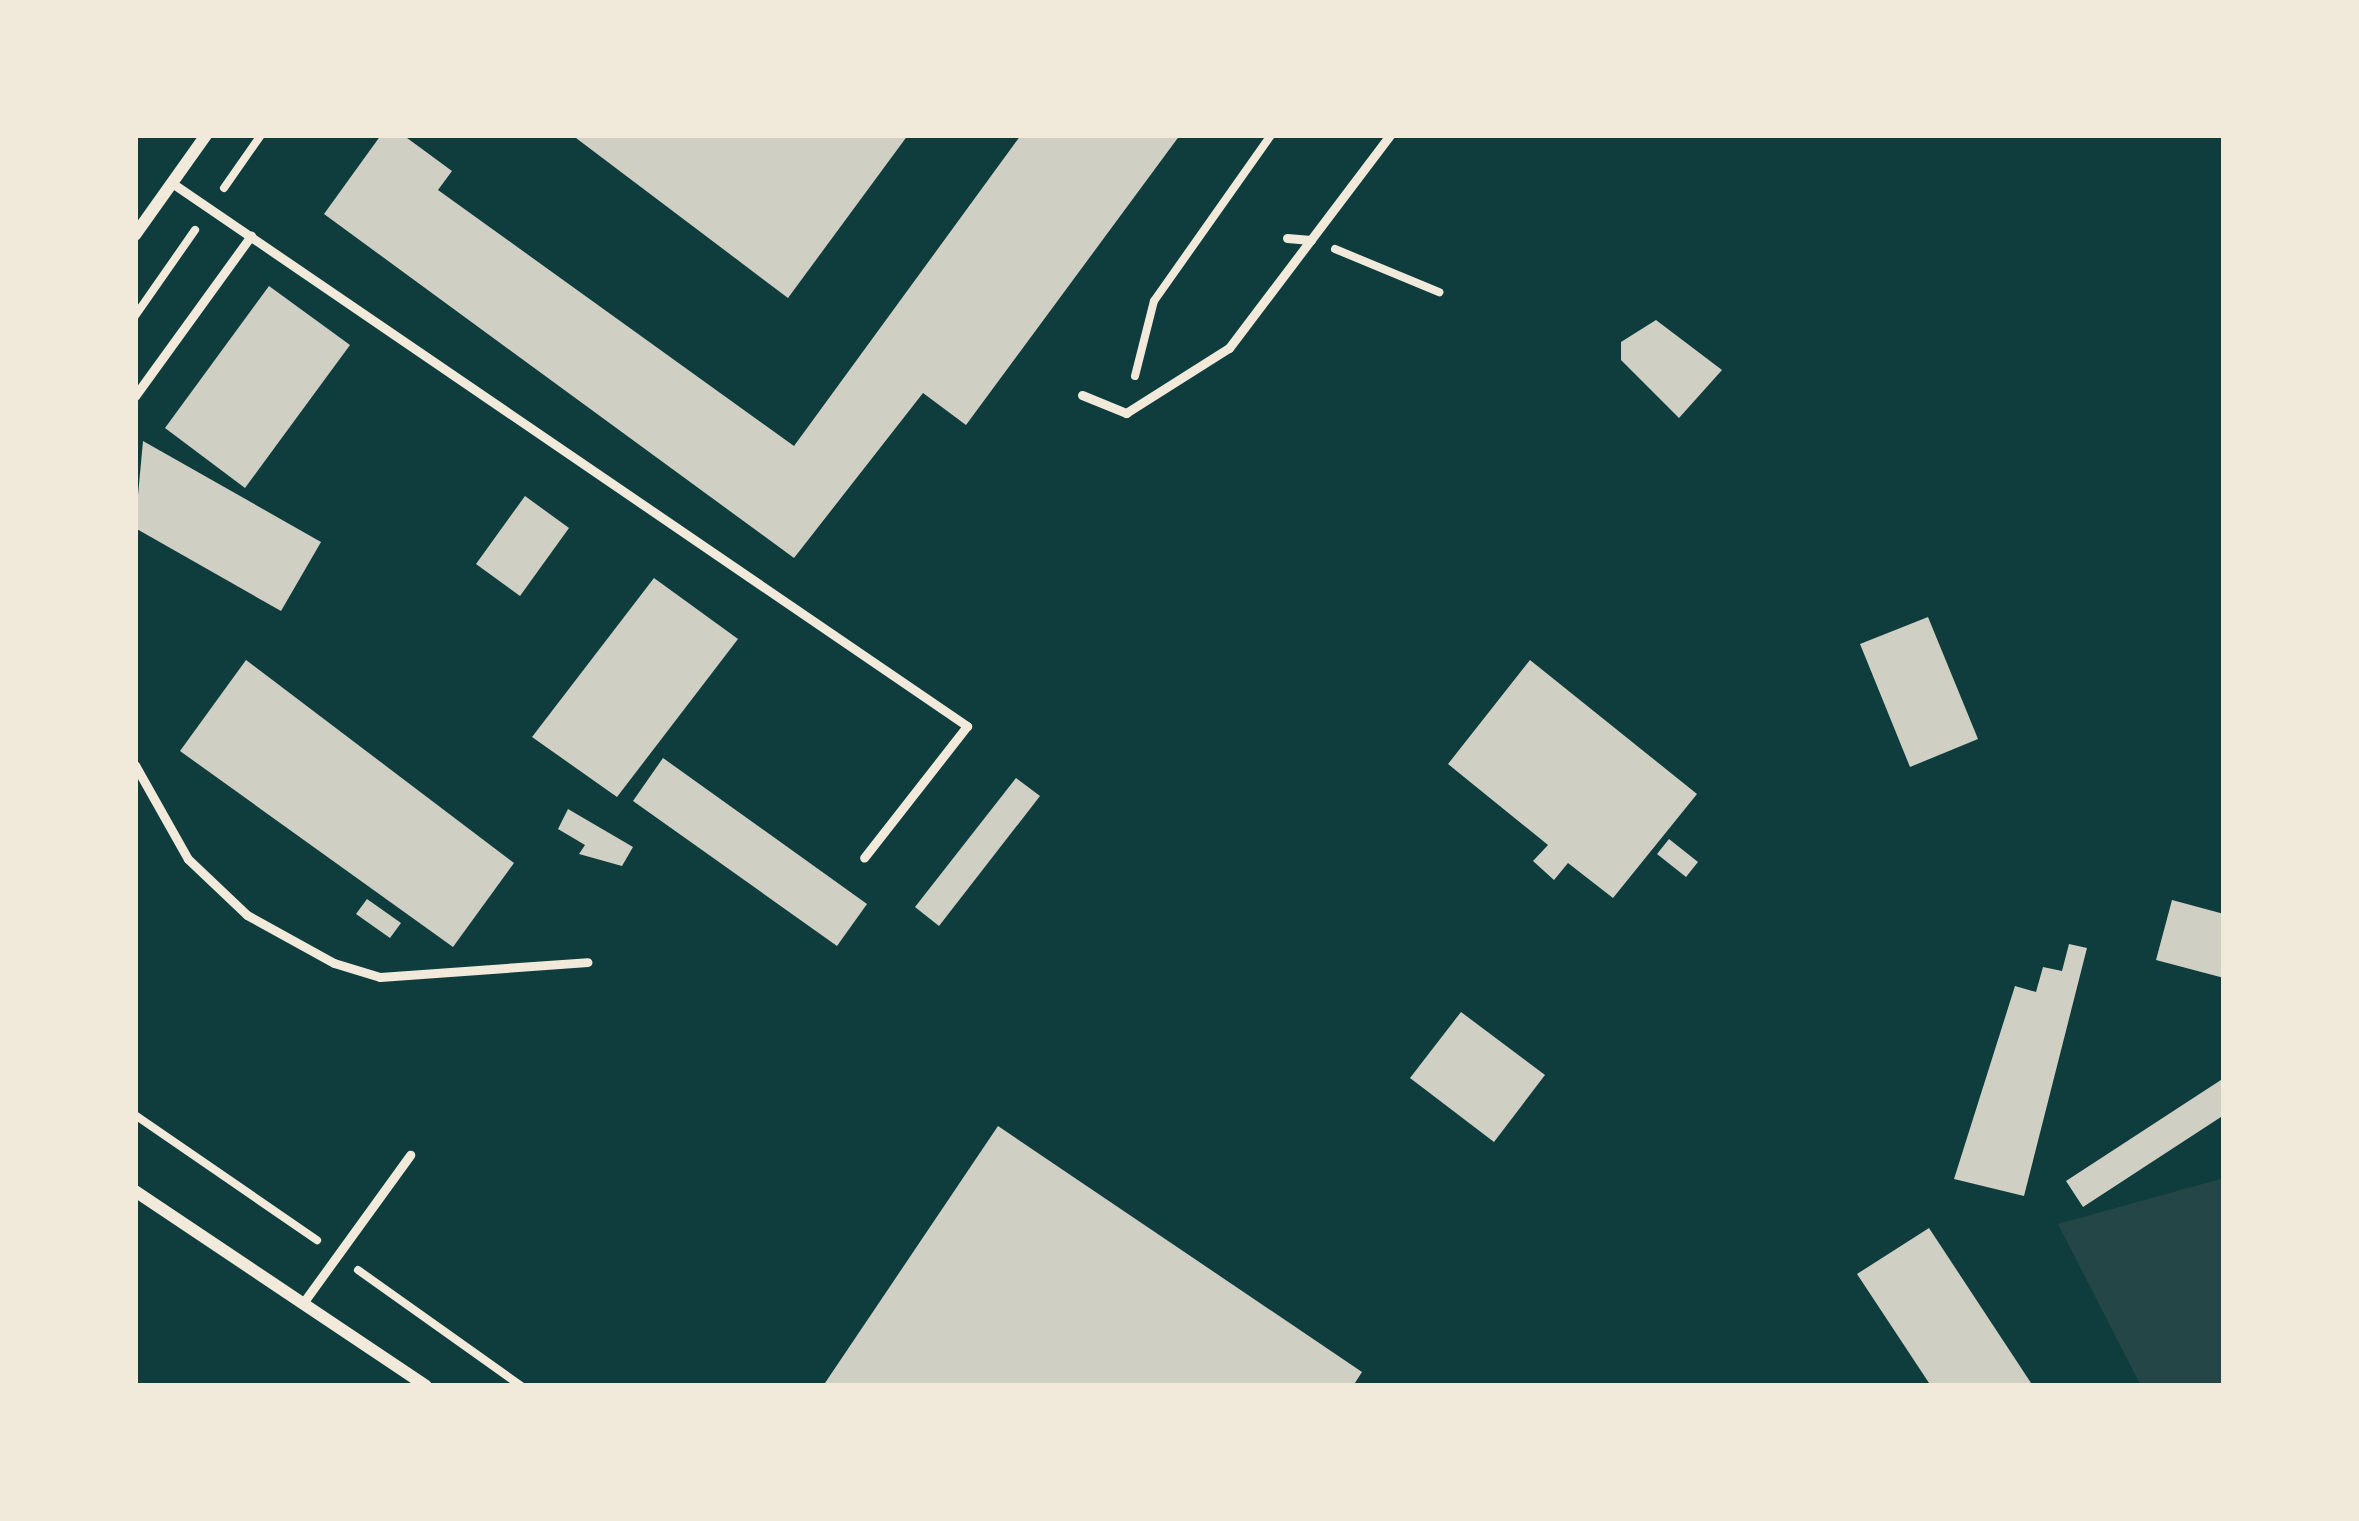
<!DOCTYPE html>
<style>
body{margin:0}
#map{position:relative;width:2359px;height:1521px;overflow:hidden;background:#0f3d3e;font-family:Figtree,sans-serif}
div>[style]{position:absolute}
.green>*{inset:0;background:#244646}
.building>*{inset:0;background:#cfcfc3}
.path>*{height:8px;margin:-4px;padding:0 4px;transform-origin:4px;border-radius:4px;background:#f1e9da}
.service>*{height:9px;margin:-4.5px;padding:0 4.5px;transform-origin:4.5px;border-radius:4.5px;background:#f1e9da}
.minor>*{height:12px;margin:-6px;padding:0 6px;transform-origin:6px;border-radius:6px;background:#f1e9da}
span{translate:-50% -50%;white-space:nowrap;text-align:center;line-height:1.15;-webkit-text-stroke:9px #f1e9da;paint-order:stroke}
.frame{position:absolute;inset:0;border:138px solid #f1e9da;pointer-events:none}
</style>
<div id="map">
<div class="green">
<div style="clip-path:polygon(2224px 1178px,2224px 1386px,2141px 1386px,2058px 1224px)"></div>
</div>
<div class="building">
<div style="clip-path:polygon(381px 135px,403px 135px,452px 171px,438px 190px,794px 446px,1021px 135px,1180px 135px,966px 425px,923px 393px,794px 558px,324px 214px)"></div>
<div style="clip-path:polygon(572px 135px,908px 135px,788px 298px)"></div>
<div style="clip-path:polygon(269px 286px,350px 345px,245px 488px,165px 428px)"></div>
<div style="clip-path:polygon(1656px 320px,1722px 370px,1679px 418px,1621px 360px,1621px 342px)"></div>
<div style="clip-path:polygon(143px 441px,321px 542px,281px 611px,135px 528px)"></div>
<div style="clip-path:polygon(525px 496px,569px 528px,520px 596px,476px 564px)"></div>
<div style="clip-path:polygon(654px 578px,738px 639px,617px 797px,532px 737px)"></div>
<div style="clip-path:polygon(1928px 617px,1978px 739px,1910px 767px,1860px 644px)"></div>
<div style="clip-path:polygon(246px 660px,514px 863px,453px 947px,180px 751px)"></div>
<div style="clip-path:polygon(1530px 660px,1697px 794px,1613px 898px,1568px 863px,1554px 880px,1533px 861px,1548px 845px,1448px 764px)"></div>
<div style="clip-path:polygon(663px 758px,867px 904px,837px 946px,633px 801px)"></div>
<div style="clip-path:polygon(1016px 778px,1040px 796px,939px 926px,915px 907px)"></div>
<div style="clip-path:polygon(568px 809px,633px 847px,622px 866px,579px 854px,585px 845px,558px 829px)"></div>
<div style="clip-path:polygon(1669px 839px,1698px 862px,1686px 877px,1657px 854px)"></div>
<div style="clip-path:polygon(367px 899px,401px 923px,390px 938px,356px 914px)"></div>
<div style="clip-path:polygon(2172px 900px,2224px 914px,2224px 978px,2156px 960px)"></div>
<div style="clip-path:polygon(2069px 944px,2087px 948px,2024px 1196px,1954px 1179px,2015px 986px,2036px 992px,2043px 967px,2062px 971px)"></div>
<div style="clip-path:polygon(1461px 1012px,1545px 1075px,1494px 1142px,1410px 1078px)"></div>
<div style="clip-path:polygon(2224px 1078px,2224px 1115px,2083px 1207px,2066px 1181px)"></div>
<div style="clip-path:polygon(998px 1126px,1362px 1372px,1353px 1386px,823px 1386px)"></div>
<div style="clip-path:polygon(1929px 1228px,2033px 1386px,1931px 1386px,1857px 1274px)"></div>
</div>
<div class="path">
<div style="left:224px;top:188px;width:65px;rotate:-55.1deg"></div>
<div style="left:1335px;top:249px;width:113px;rotate:22.5deg"></div>
<div style="left:135px;top:316px;width:105px;rotate:-55.1deg"></div>
<div style="left:1135px;top:376px;width:77px;rotate:-75.8deg"></div>
<div style="left:1154px;top:301px;width:203px;rotate:-54.8deg"></div>
<div style="left:135px;top:1115px;width:221px;rotate:34.5deg"></div>
<div style="left:358px;top:1270px;width:200px;rotate:35.4deg"></div>
</div>
<div class="service">
<div style="left:172px;top:183px;width:963px;rotate:34.33deg"></div>
<div style="left:967px;top:726px;width:167px;rotate:128deg"></div>
<div style="left:1287px;top:238px;width:24px;rotate:5deg"></div>
<div style="left:1082px;top:395px;width:48px;rotate:22.2deg"></div>
<div style="left:1126px;top:413px;width:122px;rotate:-32.3deg"></div>
<div style="left:1229px;top:348px;width:267px;rotate:-52.9deg"></div>
<div style="left:135px;top:396px;width:198px;rotate:-54.1deg"></div>
<div style="left:135px;top:765px;width:108px;rotate:60.6deg"></div>
<div style="left:188px;top:859px;width:81px;rotate:43.5deg"></div>
<div style="left:247px;top:915px;width:99px;rotate:28.9deg"></div>
<div style="left:334px;top:963px;width:48px;rotate:16.9deg"></div>
<div style="left:380px;top:977px;width:208px;rotate:-4.1deg"></div>
<div style="left:303px;top:1303px;width:183px;rotate:-54.1deg"></div>
</div>
<div class="minor">
<div style="left:135px;top:235px;width:123px;rotate:-54.6deg"></div>
<div style="left:135px;top:1191px;width:350px;rotate:33.8deg"></div>
</div>
<div class="frame"></div>
</div>
